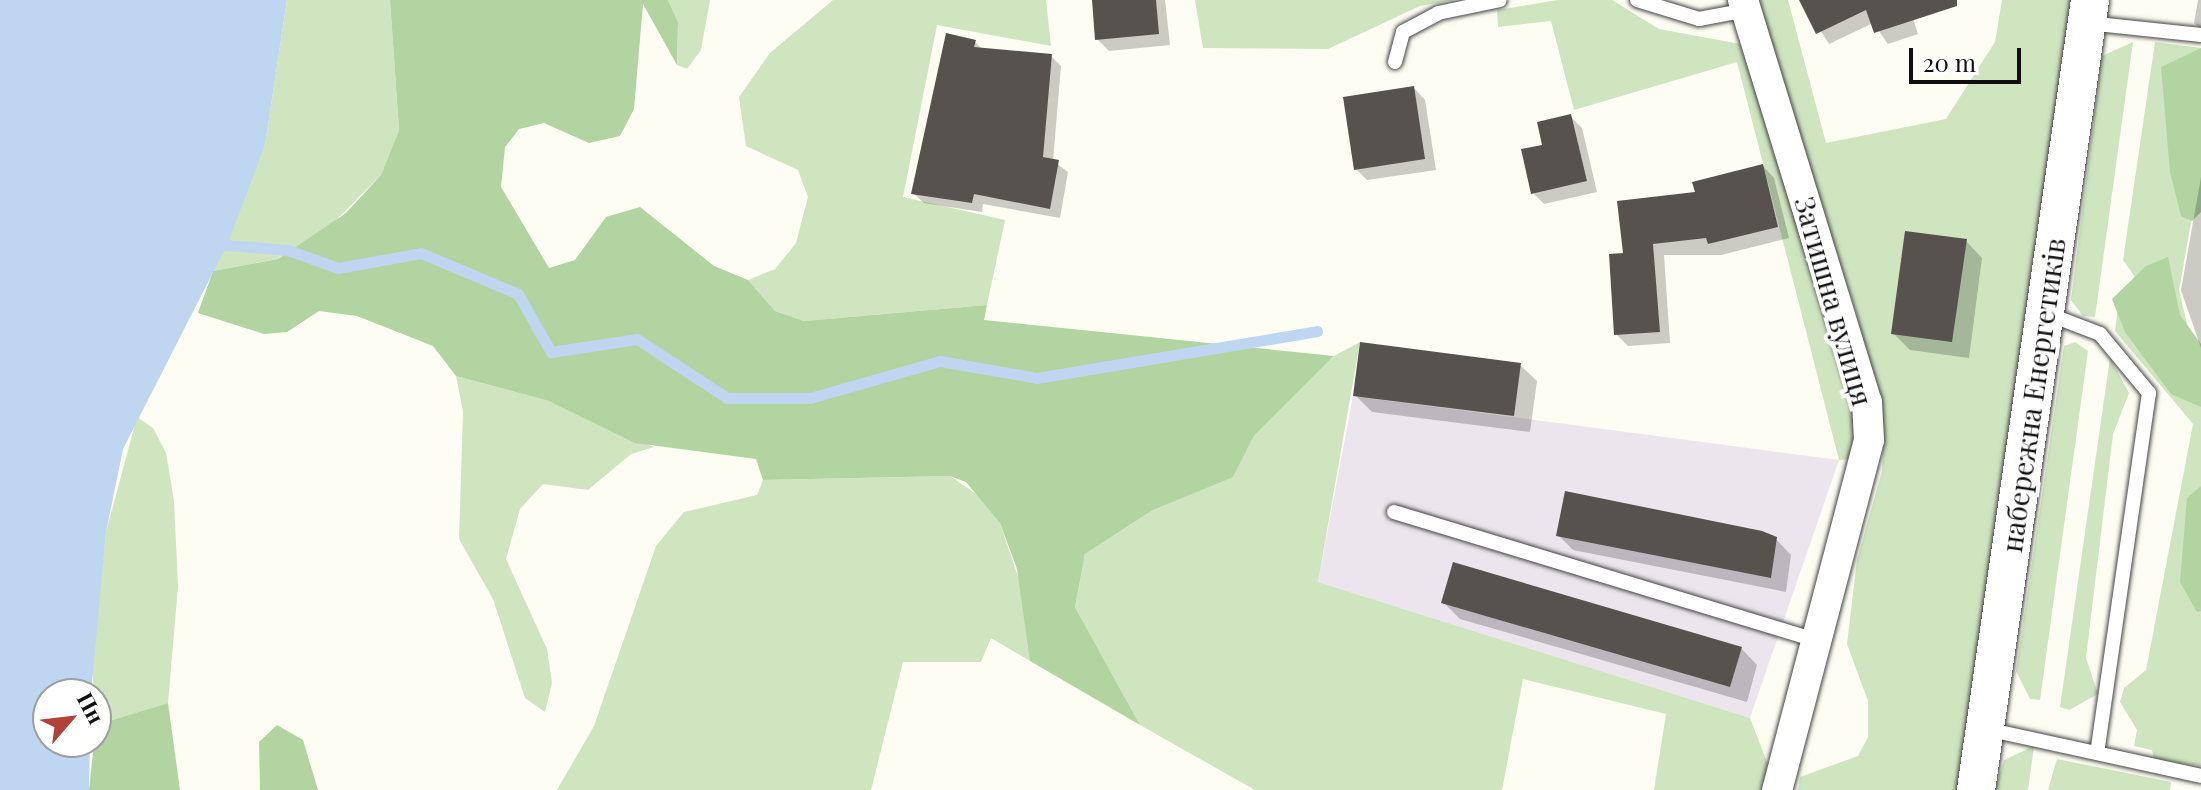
<!DOCTYPE html>
<meta charset="utf-8">
<style>
body{margin:0}
#map{position:relative;width:2201px;height:790px;overflow:hidden;background:#fefdf4;font-family:"Playfair Display",serif}
div>[style]{position:absolute}
.industrial>*{inset:0;background:#ede5ed}
.green>*{inset:0;background:#cee5c0}
.forest>*{inset:0;background:#b1d4a1}
.water>*{inset:0;background:#bed6f0}
.shadow>*{inset:0;background:#0003}
.stream>*{height:11px;margin:-5.5px;padding:0 5.5px;transform-origin:5.5px;border-radius:5.5px;background:#bed6f0}
.building>*{inset:0;background:#57524d}
.roads{filter:drop-shadow(0 0 2px #434343) drop-shadow(0 0 2px #434343)}
.service>*{height:14px;margin:-7px;padding:0 7px;transform-origin:7px;border-radius:7px;background:#fff}
.minor>*{height:30px;margin:-15px;padding:0 15px;transform-origin:15px;border-radius:15px;background:#fff}
.tertiary>*{height:38px;margin:-19px;padding:0 19px;transform-origin:19px;border-radius:19px;background:#fff}
span{translate:-50% -50%;white-space:nowrap;text-align:center;line-height:1.15;-webkit-text-stroke:8px #fff;paint-order:stroke}
.street-label{font-size:28px;color:#101010}
.north{position:absolute;left:32px;top:678px;width:80px;height:80px;box-sizing:border-box;background:#fff;border:2px solid #9f9f9f;border-radius:50%;rotate:62deg;font-size:22px;font-weight:700;line-height:32px;text-align:center;color:#101010}
.north::after{content:'';display:block;margin:auto;width:28px;height:36px;background:#b04237;clip-path:polygon(50% 0,100% 100%,50% 72%,0 100%)}
.scale{position:absolute;left:1909px;top:48px;width:112px;height:36px;box-sizing:border-box;border:4px solid #101010;border-top:0;padding-left:10px;font-size:24px;line-height:28px;white-space:nowrap;color:#101010;-webkit-text-stroke:6px #fff;paint-order:stroke}
</style>
<div id="map">
<div class="industrial">
<div style="clip-path:polygon(1353px 396px,1839px 460px,1750px 718px,1318px 582px)"></div>
</div>
<div class="green">
<div style="clip-path:polygon(287px 0,390px 0,399px 130px,381px 175px,330px 226px,277px 259px,213px 271px,265px 145px)"></div>
<div style="clip-path:polygon(668px 0,710px 0,701px 50px,687px 69px,677px 65px,678px 22px)"></div>
<div style="clip-path:polygon(833px 0,1046px 0,1051px 46px,937px 25px,903px 197px,1005px 220px,987px 305px,804px 321px,775px 311px,748px 280px,775px 269px,796px 243px,808px 197px,798px 170px,746px 146px,739px 97px,770px 53px)"></div>
<div style="clip-path:polygon(1195px 0,1454px 0,1420px 6px,1328px 49px,1203px 48px)"></div>
<div style="clip-path:polygon(1558px 0,1612px 0,1659px 29px,1746px 45px,1856px 417px,1853px 459px,1839px 460px,1737px 62px,1574px 110px,1551px 21px,1498px 27px,1497px 10px)"></div>
<div style="clip-path:polygon(1746px 0,1788px 0,1826px 143px,1946px 119px,1995px 42px,2002px 0,2071px 0,1957px 790px,1798px 790px,1800px 777px,1858px 756px,1868px 737px,1868px 701px,1847px 644px,1857px 560px,1882px 471px,1884px 426px,1854px 305px)"></div>
<div style="clip-path:polygon(2133px 42px,2095px 317px,2083px 316px,2071px 300px,2102px 56px)"></div>
<div style="clip-path:polygon(2155px 42px,2201px 48px,2201px 166px,2179px 290px,2190px 337px,2173px 331px,2123px 260px)"></div>
<div style="clip-path:polygon(2120px 291px,2201px 397px,2201px 766px,2154px 760px,2152px 750px,2134px 746px,2137px 730px,2120px 702px,2124px 688px,2146px 670px,2193px 424px,2115px 331px)"></div>
<div style="clip-path:polygon(1360px 342px,1318px 582px,1750px 718px,1772px 775px,1769px 790px,1654px 790px,1666px 714px,1523px 679px,1502px 790px,1255px 790px,1140px 725px,1075px 607px,1085px 554px,1153px 510px,1233px 476px,1254px 436px,1334px 356px)"></div>
<div style="clip-path:polygon(2075px 342px,2088px 351px,2040px 700px,2030px 699px,2016px 671px,2064px 346px)"></div>
<div style="clip-path:polygon(2110px 358px,2129px 393px,2113px 434px,2086px 658px,2098px 694px,2069px 710px,2060px 707px)"></div>
<div style="clip-path:polygon(456px 376px,549px 401px,654px 447px,631px 454px,588px 490px,543px 484px,520px 509px,506px 559px,547px 649px,552px 683px,545px 712px,525px 698px,493px 599px,459px 539px,463px 412px)"></div>
<div style="clip-path:polygon(137px 417px,153px 428px,166px 453px,174px 501px,178px 586px,168px 703px,96px 725px,92px 662px,106px 532px)"></div>
<div style="clip-path:polygon(950px 476px,988px 502px,1000px 523px,1024px 595px,1030px 661px,991px 638px,981px 662px,903px 662px,871px 790px,557px 790px,594px 726px,656px 546px,684px 512px,757px 495px,763px 480px)"></div>
<div style="clip-path:polygon(2034px 746px,2028px 790px,1995px 790px,2004px 760px)"></div>
<div style="clip-path:polygon(2057px 759px,2171px 782px,2170px 790px,2048px 790px)"></div>
</div>
<div class="forest">
<div style="clip-path:polygon(390px 0,668px 0,678px 22px,677px 65px,643px 4px,634px 109px,620px 136px,589px 143px,544px 123px,519px 129px,505px 147px,501px 187px,549px 268px,575px 260px,606px 217px,640px 207px,714px 266px,748px 280px,775px 311px,804px 321px,987px 305px,984px 320px,1334px 356px,1254px 436px,1233px 477px,1153px 510px,1085px 554px,1075px 607px,1140px 725px,1030px 661px,1017px 569px,1000px 523px,966px 482px,950px 476px,763px 480px,756px 459px,635px 443px,549px 401px,456px 376px,433px 346px,357px 316px,319px 311px,287px 332px,264px 334px,198px 313px,213px 271px,278px 259px,346px 213px,381px 175px,399px 130px)"></div>
<div style="clip-path:polygon(2201px 48px,2201px 212px,2192px 221px,2181px 216px,2170px 172px,2161px 67px)"></div>
<div style="clip-path:polygon(2168px 257px,2180px 315px,2201px 344px,2201px 407px,2171px 394px,2125px 332px,2112px 299px,2146px 266px)"></div>
<div style="clip-path:polygon(2201px 486px,2201px 611px,2197px 612px,2180px 582px,2187px 498px)"></div>
<div style="clip-path:polygon(168px 703px,180px 790px,89px 790px,96px 725px)"></div>
<div style="clip-path:polygon(277px 725px,303px 740px,318px 790px,260px 790px,259px 742px)"></div>
</div>
<div class="water">
<div style="clip-path:polygon(0 0,287px 0,265px 145px,227px 245px,123px 449px,106px 532px,91px 694px,48px 694px,48px 742px,90px 742px,89px 790px,0 790px)"></div>
</div>
<div class="shadow">
<div style="clip-path:polygon(1094px 0,1165px 0,1170px 45px,1109px 51px,1097px 39px)"></div>
<div style="clip-path:polygon(1801px 0,1907px 0,1918px 34px,1888px 44px,1873px 23px,1829px 44px)"></div>
<div style="clip-path:polygon(2198px 0,2201px 0,2201px 30px,2194px 23px)"></div>
<div style="clip-path:polygon(975px 42px,982px 49px,1051px 56px,1061px 66px,1053px 161px,1068px 172px,1060px 218px,983px 204px,982px 212px,924px 203px,913px 193px)"></div>
<div style="clip-path:polygon(1414px 88px,1425px 100px,1436px 170px,1367px 180px,1356px 169px)"></div>
<div style="clip-path:polygon(1570px 116px,1582px 128px,1597px 192px,1544px 204px,1533px 193px,1544px 146px)"></div>
<div style="clip-path:polygon(1763px 166px,1774px 178px,1789px 238px,1721px 255px,1664px 255px,1670px 343px,1628px 346px,1616px 334px,1625px 255px,1697px 194px)"></div>
<div style="clip-path:polygon(2201px 177px,2201px 348px,2181px 290px)"></div>
<div style="clip-path:polygon(1966px 241px,1982px 258px,1969px 358px,1910px 350px,1893px 333px)"></div>
<div style="clip-path:polygon(1520px 365px,1537px 381px,1530px 432px,1372px 412px,1355px 395px)"></div>
<div style="clip-path:polygon(1558px 535px,1776px 539px,1791px 555px,1786px 592px,1573px 550px)"></div>
<div style="clip-path:polygon(1443px 602px,1741px 648px,1757px 665px,1747px 702px,1460px 619px)"></div>
</div>
<div class="stream">
<div style="left:214px;top:244px;width:74px;rotate:4.6deg"></div>
<div style="left:288px;top:250px;width:53px;rotate:19.8deg"></div>
<div style="left:338px;top:268px;width:84px;rotate:-10.2deg"></div>
<div style="left:421px;top:253px;width:105px;rotate:22.9deg"></div>
<div style="left:518px;top:294px;width:67px;rotate:60.4deg"></div>
<div style="left:551px;top:352px;width:87px;rotate:-8.6deg"></div>
<div style="left:637px;top:339px;width:108px;rotate:33.2deg"></div>
<div style="left:727px;top:398px;width:83px"></div>
<div style="left:810px;top:398px;width:135px;rotate:-15.9deg"></div>
<div style="left:940px;top:361px;width:98px;rotate:9.9deg"></div>
<div style="left:1037px;top:378px;width:284px;rotate:-9.5deg"></div>
</div>
<div class="building">
<div style="clip-path:polygon(1092px 0,1156px 0,1159px 34px,1095px 40px)"></div>
<div style="clip-path:polygon(1799px 0,1957px 0,1957px 6px,1874px 33px,1866px 10px,1816px 34px)"></div>
<div style="clip-path:polygon(946px 33px,976px 40px,974px 47px,1052px 54px,1043px 157px,1059px 160px,1050px 209px,974px 194px,972px 203px,911px 194px)"></div>
<div style="clip-path:polygon(1414px 86px,1425px 159px,1354px 170px,1343px 97px)"></div>
<div style="clip-path:polygon(1571px 114px,1587px 181px,1531px 194px,1521px 149px,1542px 145px,1537px 122px)"></div>
<div style="clip-path:polygon(1763px 164px,1778px 227px,1708px 244px,1706px 238px,1653px 244px,1660px 332px,1614px 335px,1609px 254px,1623px 253px,1617px 201px,1695px 192px,1692px 182px)"></div>
<div style="clip-path:polygon(1905px 231px,1967px 239px,1952px 342px,1891px 334px)"></div>
<div style="clip-path:polygon(1360px 342px,1521px 363px,1514px 416px,1353px 396px)"></div>
<div style="clip-path:polygon(1565px 491px,1762px 531px,1777px 537px,1771px 578px,1556px 536px)"></div>
<div style="clip-path:polygon(1453px 562px,1742px 647px,1730px 687px,1441px 603px)"></div>
</div>
<div class="roads">
<div class="service">
<div style="left:1637px;top:0;width:65px;rotate:17deg"></div>
<div style="left:1699px;top:19px;width:48px;rotate:-10.8deg"></div>
<div style="left:2087px;top:23px;width:115px;rotate:6deg"></div>
<div style="left:1395px;top:62px;width:31px;rotate:-75deg"></div>
<div style="left:1403px;top:32px;width:40px;rotate:-28deg"></div>
<div style="left:1438px;top:13px;width:63px;rotate:-11.8deg"></div>
<div style="left:2048px;top:314px;width:56px;rotate:21deg"></div>
<div style="left:2100px;top:334px;width:77px;rotate:50.3deg"></div>
<div style="left:2149px;top:393px;width:363px;rotate:98.2deg"></div>
<div style="left:1394px;top:512px;width:437px;rotate:16.9deg"></div>
<div style="left:1986px;top:729px;width:220px;rotate:12.3deg"></div>
</div>
<div class="minor">
<div style="left:1743px;top:0;width:421px;rotate:72.9deg"></div>
<div style="left:1867px;top:402px;width:38px;rotate:87deg"></div>
<div style="left:1869px;top:440px;width:362px;rotate:104.7deg"></div>
</div>
<div class="tertiary">
<div style="left:1976px;top:790px;width:798px;rotate:-81.79deg"></div>
</div>
</div>
<div class="street-label">
<span style="left:1834px;top:301px;rotate:74deg">Затишна вулиця</span>
<span style="left:2033px;top:395px;rotate:-82deg">набережна Енергетиків</span>
</div>
<div class="north">Пн</div>
<div class="scale">20 m</div>
</div>
